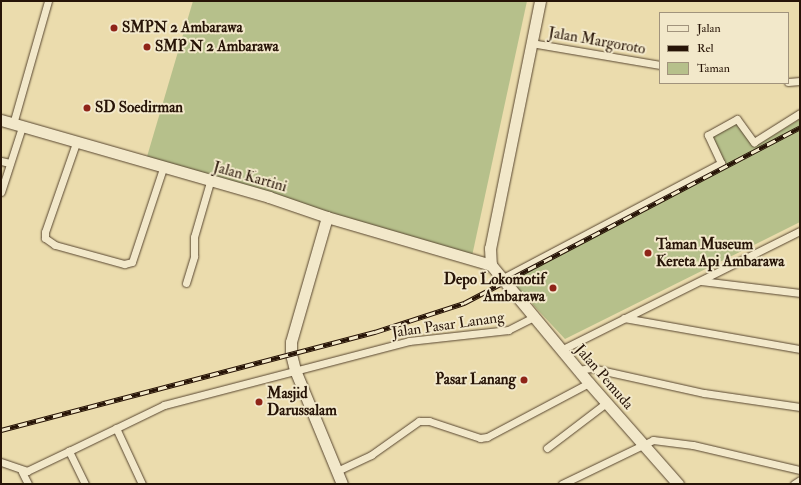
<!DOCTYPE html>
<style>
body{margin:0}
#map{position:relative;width:801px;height:485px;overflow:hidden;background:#ebdcad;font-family:"IM FELL Double Pica",serif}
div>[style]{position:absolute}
.green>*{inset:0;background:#b6c08b}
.roads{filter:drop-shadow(0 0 1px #584630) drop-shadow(0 0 1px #584630)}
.street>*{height:7px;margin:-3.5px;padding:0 3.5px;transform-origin:3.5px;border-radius:3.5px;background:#f2e8ca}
.secondary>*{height:11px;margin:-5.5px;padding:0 5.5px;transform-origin:5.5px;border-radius:5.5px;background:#f2e8ca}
.rail>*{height:4.5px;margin-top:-2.25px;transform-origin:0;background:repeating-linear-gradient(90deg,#f2e8ca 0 9px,#271407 0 18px);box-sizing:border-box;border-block:1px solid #271407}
.dots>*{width:11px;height:11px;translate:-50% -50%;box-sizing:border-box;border:2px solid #f2e8ca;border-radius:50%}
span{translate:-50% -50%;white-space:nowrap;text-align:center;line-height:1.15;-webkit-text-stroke:4px #f2e8ca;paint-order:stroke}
.poi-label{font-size:15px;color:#271407;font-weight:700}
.left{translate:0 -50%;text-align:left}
.right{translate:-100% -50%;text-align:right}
.street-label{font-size:15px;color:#271407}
.frame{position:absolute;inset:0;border:2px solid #271407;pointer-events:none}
.legend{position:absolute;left:659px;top:12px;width:130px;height:72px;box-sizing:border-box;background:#f2e8ca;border:1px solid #a1937c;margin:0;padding:5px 7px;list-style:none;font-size:12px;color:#271407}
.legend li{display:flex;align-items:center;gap:8px;height:20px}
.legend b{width:20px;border:1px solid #a1937c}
</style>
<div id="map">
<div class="green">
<div style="clip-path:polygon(193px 1px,527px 1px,472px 256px,146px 160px)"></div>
<div style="clip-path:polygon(800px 119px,800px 222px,565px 339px,509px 279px,725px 165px,709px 136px,738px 120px,754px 147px)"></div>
</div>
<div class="roads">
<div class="street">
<div style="left:531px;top:43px;width:131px;rotate:9.7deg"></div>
<div style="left:788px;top:82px;width:12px;rotate:-5deg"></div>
<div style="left:13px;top:124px;width:128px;rotate:-74.1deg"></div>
<div style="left:76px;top:143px;width:94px;rotate:109.2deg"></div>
<div style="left:45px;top:232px;width:6px;rotate:90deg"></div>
<div style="left:45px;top:238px;width:12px;rotate:35deg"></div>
<div style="left:55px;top:245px;width:72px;rotate:15.4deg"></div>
<div style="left:124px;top:264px;width:8px;rotate:-14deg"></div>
<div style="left:132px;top:262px;width:99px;rotate:-71.7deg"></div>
<div style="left:1px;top:161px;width:9px;rotate:13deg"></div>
<div style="left:1px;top:192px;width:68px;rotate:-72.1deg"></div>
<div style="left:501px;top:279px;width:249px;rotate:-27.8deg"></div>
<div style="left:721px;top:163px;width:31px;rotate:-115deg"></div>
<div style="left:708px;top:135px;width:33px;rotate:-29deg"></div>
<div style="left:737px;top:119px;width:29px;rotate:54deg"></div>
<div style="left:754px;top:142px;width:54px;rotate:-32.2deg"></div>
<div style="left:701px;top:281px;width:100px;rotate:6.9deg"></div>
<div style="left:186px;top:283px;width:28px;rotate:-73deg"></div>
<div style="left:194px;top:256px;width:19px;rotate:-90deg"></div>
<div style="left:194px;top:237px;width:57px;rotate:-73.8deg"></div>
<div style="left:624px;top:318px;width:179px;rotate:10deg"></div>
<div style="left:561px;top:350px;width:267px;rotate:-26.5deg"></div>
<div style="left:578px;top:370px;width:13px;rotate:-9deg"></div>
<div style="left:591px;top:368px;width:116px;rotate:12.5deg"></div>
<div style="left:704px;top:393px;width:97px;rotate:8.3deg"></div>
<div style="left:116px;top:428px;width:62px;rotate:65.1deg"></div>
<div style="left:547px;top:448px;width:74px;rotate:-37.3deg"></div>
<div style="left:1px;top:462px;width:28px;rotate:19deg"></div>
<div style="left:27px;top:471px;width:47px;rotate:-25.5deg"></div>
<div style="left:337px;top:471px;width:38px;rotate:-25deg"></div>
<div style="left:371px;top:455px;width:59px;rotate:-35.3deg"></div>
<div style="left:419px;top:421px;width:10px"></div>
<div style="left:429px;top:421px;width:54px;rotate:18.4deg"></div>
<div style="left:480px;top:438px;width:7px;rotate:-8deg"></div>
<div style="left:487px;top:437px;width:115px;rotate:-27.9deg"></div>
<div style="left:22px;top:472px;width:13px;rotate:63deg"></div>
<div style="left:85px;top:484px;width:37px;rotate:-116deg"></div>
<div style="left:69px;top:451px;width:106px;rotate:-25.8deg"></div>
<div style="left:164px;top:405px;width:253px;rotate:-14.6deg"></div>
<div style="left:409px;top:341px;width:100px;rotate:-6.3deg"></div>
<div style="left:508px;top:330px;width:28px;rotate:-27deg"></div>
<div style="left:562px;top:484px;width:101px;rotate:-25.8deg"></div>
<div style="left:653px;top:440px;width:40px;rotate:7.1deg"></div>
<div style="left:693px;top:445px;width:110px;rotate:13.2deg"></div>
<div style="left:794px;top:484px;width:7px;rotate:-34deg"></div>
</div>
<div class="secondary">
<div style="left:540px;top:1px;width:252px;rotate:101.4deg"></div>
<div style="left:490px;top:248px;width:17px;rotate:87deg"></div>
<div style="left:491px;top:265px;width:153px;rotate:50.3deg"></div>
<div style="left:589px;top:383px;width:135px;rotate:48.6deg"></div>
<div style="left:1px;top:120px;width:279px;rotate:16deg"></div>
<div style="left:269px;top:197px;width:61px;rotate:19deg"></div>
<div style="left:327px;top:217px;width:171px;rotate:16.3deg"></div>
<div style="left:327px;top:217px;width:130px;rotate:106.1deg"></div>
<div style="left:291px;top:342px;width:12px;rotate:90deg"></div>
<div style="left:291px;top:354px;width:16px;rotate:76deg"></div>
<div style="left:295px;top:370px;width:123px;rotate:67.6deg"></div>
</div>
</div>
<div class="rail">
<div style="left:1px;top:430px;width:387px;rotate:-14.7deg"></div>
<div style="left:375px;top:332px;width:94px;rotate:-18deg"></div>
<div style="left:464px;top:303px;width:379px;rotate:-27.6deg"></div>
</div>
<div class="dots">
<div style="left:114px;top:28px;background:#8f2418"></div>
<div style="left:147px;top:47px;background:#8f2418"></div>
<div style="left:87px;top:108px;background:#8f2418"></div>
<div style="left:648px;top:253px;background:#8f2418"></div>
<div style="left:553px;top:288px;background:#8f2418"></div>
<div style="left:524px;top:380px;background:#8f2418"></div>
<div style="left:259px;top:402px;background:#8f2418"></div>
</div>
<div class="poi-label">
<span class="left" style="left:122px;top:28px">SMPN 2 Ambarawa</span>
<span class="left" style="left:155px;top:47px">SMP N 2 Ambarawa</span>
<span class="left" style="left:95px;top:108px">SD Soedirman</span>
<span class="left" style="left:656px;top:253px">Taman Museum<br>Kereta Api Ambarawa</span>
<span class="right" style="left:545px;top:288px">Depo Lokomotif<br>Ambarawa</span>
<span class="right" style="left:516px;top:380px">Pasar Lanang</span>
<span class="left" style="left:267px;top:402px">Masjid<br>Darussalam</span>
</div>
<div class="street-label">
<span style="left:597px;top:41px;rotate:10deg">Jalan Margoroto</span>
<span style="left:250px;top:177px;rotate:16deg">Jalan Kartini</span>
<span style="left:448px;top:325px;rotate:-8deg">Jalan Pasar Lanang</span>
<span style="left:604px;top:377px;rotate:49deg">Jalan Pemuda</span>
</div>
<div class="frame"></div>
<ul class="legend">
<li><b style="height:5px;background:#f2e8ca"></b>Jalan</li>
<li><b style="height:5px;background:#271407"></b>Rel</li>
<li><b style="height:11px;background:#b6c08b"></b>Taman</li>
</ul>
</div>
